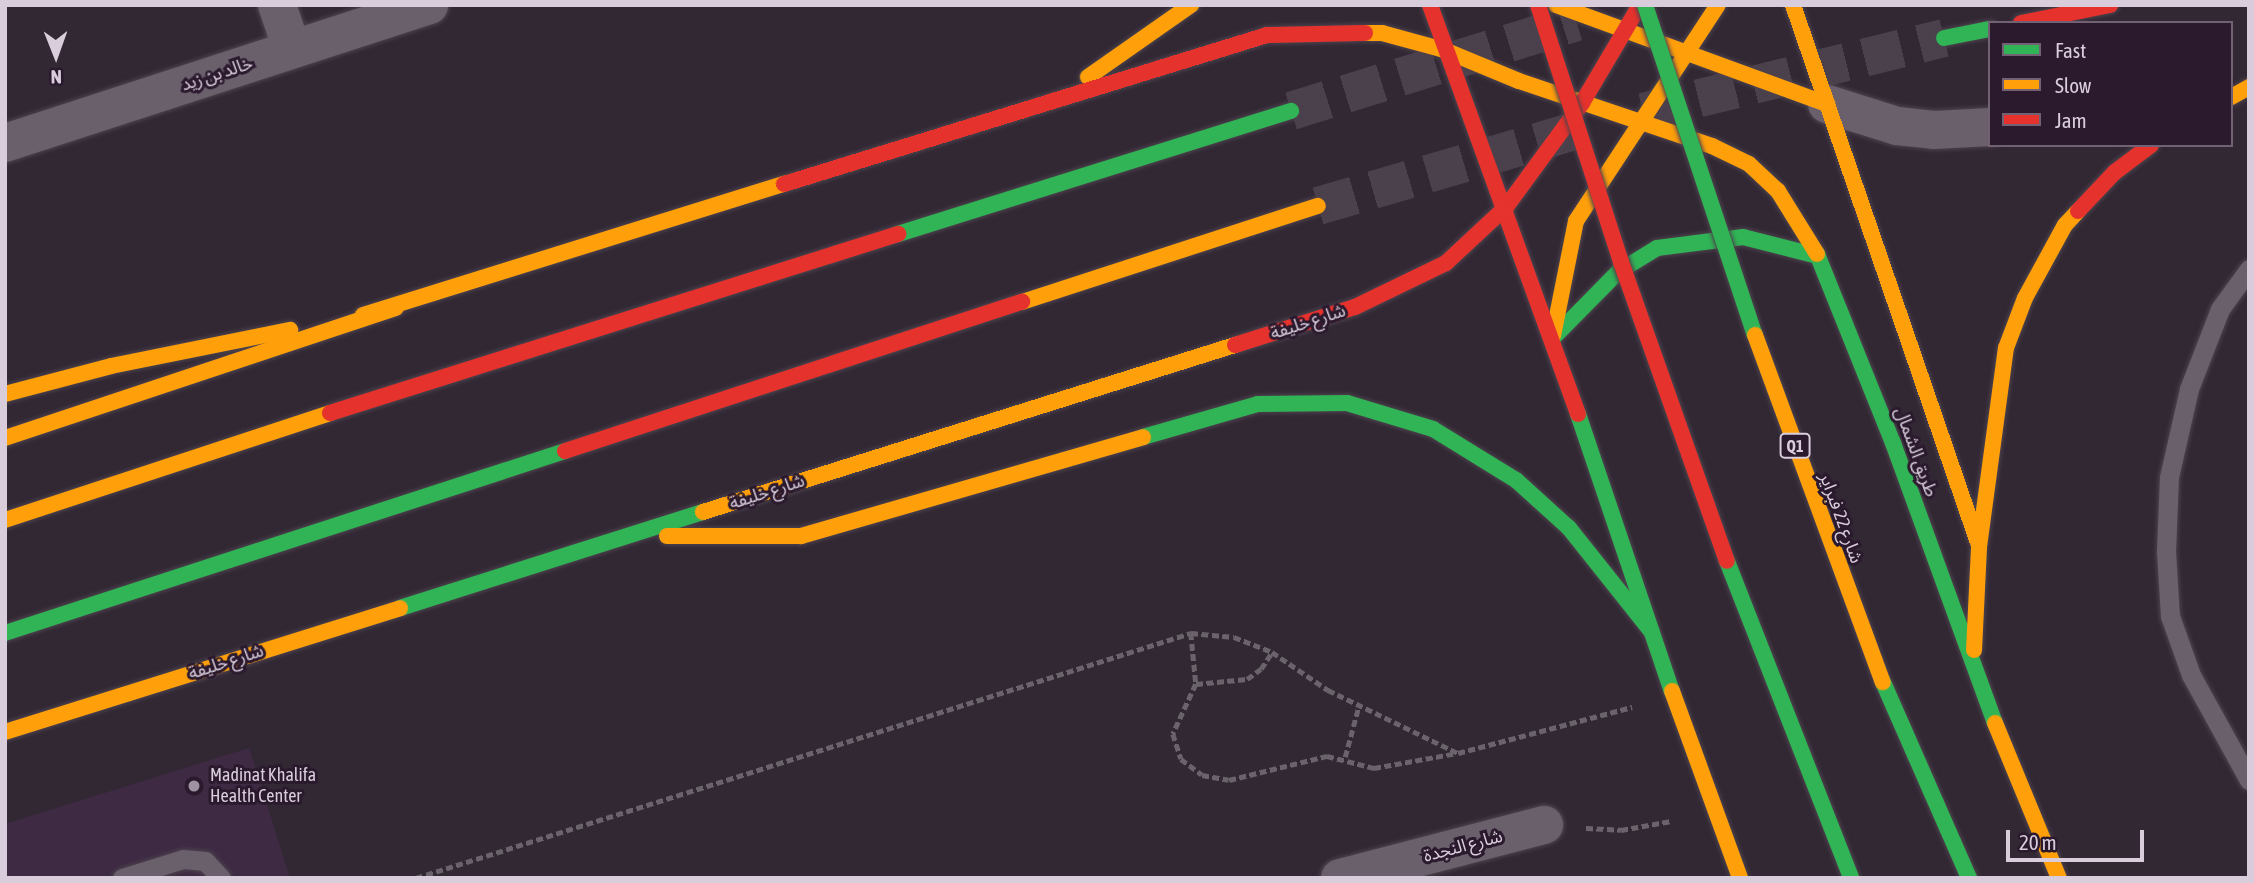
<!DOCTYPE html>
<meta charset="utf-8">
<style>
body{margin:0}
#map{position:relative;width:2254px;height:883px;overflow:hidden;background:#322834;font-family:"Asap Condensed","Noto Sans Arabic",sans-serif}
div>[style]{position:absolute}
.built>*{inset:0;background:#3f2a44}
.primary-tunnel>*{height:38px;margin-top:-19px;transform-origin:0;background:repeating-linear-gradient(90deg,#4b414d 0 38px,transparent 0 57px)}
.path>*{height:4.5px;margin-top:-2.25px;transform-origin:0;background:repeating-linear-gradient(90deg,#6a636b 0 7px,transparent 0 10.5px)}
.roads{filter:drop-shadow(0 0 2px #4c434d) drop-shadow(0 0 2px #4c434d)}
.lane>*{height:19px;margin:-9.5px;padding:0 9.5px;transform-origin:9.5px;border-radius:9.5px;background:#69606b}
.street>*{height:38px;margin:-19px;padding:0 19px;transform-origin:19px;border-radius:19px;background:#69606b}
.fast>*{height:16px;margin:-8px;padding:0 8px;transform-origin:8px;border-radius:8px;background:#30b455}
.slow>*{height:16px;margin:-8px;padding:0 8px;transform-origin:8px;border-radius:8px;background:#ff9f0a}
.jam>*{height:16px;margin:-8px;padding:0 8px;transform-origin:8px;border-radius:8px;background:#e5322d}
.bridges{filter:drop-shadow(0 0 2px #4c434d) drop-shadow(0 0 2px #4c434d)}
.fast-bridge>*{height:16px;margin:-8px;padding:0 8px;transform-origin:8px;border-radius:8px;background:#30b455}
.slow-bridge>*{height:16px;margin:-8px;padding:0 8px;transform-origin:8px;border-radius:8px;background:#ff9f0a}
.jam-bridge>*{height:16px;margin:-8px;padding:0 8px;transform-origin:8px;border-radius:8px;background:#e5322d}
.dots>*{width:19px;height:19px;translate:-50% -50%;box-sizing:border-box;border:4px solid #2b192e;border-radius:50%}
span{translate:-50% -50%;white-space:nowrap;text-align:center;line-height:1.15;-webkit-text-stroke:6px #2b192e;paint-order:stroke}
.shield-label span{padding:2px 5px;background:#2b192e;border:2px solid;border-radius:5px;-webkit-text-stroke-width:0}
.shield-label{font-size:16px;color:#d9cddb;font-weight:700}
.street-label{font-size:18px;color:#d9cddb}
.poi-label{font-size:18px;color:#d9cddb}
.left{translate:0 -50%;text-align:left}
.frame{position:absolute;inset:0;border:7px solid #d9cddb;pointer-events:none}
.legend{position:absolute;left:1988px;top:21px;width:245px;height:126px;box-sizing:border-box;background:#2b192e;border:2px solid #716173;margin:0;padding:9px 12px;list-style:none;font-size:21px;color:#d9cddb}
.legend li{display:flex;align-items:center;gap:14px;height:35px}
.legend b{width:35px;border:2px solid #716173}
.north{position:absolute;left:21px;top:21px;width:70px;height:70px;-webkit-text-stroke:5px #2b192e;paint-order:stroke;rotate:179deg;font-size:19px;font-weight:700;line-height:28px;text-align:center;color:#d9cddb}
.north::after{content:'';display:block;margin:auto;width:24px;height:32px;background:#d9cddb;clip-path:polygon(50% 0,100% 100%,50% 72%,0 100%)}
.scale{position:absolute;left:2006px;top:830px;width:138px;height:32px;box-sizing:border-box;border:4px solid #d9cddb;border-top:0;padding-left:9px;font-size:21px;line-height:24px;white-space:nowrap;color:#d9cddb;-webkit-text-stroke:5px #2b192e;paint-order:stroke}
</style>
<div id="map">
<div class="built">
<div style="clip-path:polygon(249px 748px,290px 878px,5px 878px,5px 824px)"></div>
</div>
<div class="primary-tunnel">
<div style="left:1291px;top:111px;width:299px;rotate:-17.3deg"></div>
<div style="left:1643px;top:112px;width:310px;rotate:-13.8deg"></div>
<div style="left:1318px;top:206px;width:271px;rotate:-16.3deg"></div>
</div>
<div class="path">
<div style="left:1191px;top:633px;width:51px;rotate:84.4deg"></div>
<div style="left:1196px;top:684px;width:55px;rotate:114.7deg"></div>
<div style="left:1173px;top:734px;width:26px;rotate:72deg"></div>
<div style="left:1181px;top:759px;width:26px;rotate:37deg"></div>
<div style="left:1202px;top:775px;width:27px;rotate:10deg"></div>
<div style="left:1229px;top:780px;width:101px;rotate:-13.8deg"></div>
<div style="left:1327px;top:756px;width:49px;rotate:14.3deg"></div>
<div style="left:1374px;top:768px;width:84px;rotate:-10.2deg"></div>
<div style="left:1196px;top:684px;width:51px;rotate:-5.6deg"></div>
<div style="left:1247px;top:679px;width:17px;rotate:-36deg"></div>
<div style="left:1261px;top:669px;width:20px;rotate:-57deg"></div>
<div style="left:1345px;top:757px;width:54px;rotate:-74.9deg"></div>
<div style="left:1586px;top:828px;width:35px;rotate:3deg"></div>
<div style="left:1621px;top:830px;width:51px;rotate:-10.2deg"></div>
<div style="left:416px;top:878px;width:813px;rotate:-17.54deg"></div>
<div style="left:1191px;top:633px;width:43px;rotate:5.3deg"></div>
<div style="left:1234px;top:637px;width:41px;rotate:21.5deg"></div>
<div style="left:1272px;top:652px;width:68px;rotate:34.2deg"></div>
<div style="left:1328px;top:690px;width:144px;rotate:25.9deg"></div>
<div style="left:1458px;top:753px;width:180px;rotate:-14.8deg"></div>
</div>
<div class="roads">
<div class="lane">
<div style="left:2249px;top:269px;width:49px;rotate:125.9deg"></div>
<div style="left:2220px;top:309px;width:86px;rotate:111.2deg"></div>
<div style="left:2189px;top:389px;width:90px;rotate:102.8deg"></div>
<div style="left:2169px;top:477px;width:74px;rotate:92.3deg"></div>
<div style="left:2166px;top:551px;width:65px;rotate:86.5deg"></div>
<div style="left:2170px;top:616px;width:63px;rotate:70.4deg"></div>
<div style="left:2191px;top:675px;width:120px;rotate:61.1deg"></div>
<div style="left:122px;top:878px;width:64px;rotate:-17.3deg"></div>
<div style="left:183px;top:859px;width:22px;rotate:5deg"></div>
<div style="left:205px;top:861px;width:23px;rotate:47deg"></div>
</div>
<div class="street">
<div style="left:277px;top:5px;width:46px;rotate:71.2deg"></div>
<div style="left:1827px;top:104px;width:73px;rotate:17.4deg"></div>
<div style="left:1897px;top:126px;width:37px;rotate:6deg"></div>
<div style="left:1934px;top:130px;width:56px;rotate:-3.1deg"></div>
<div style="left:5px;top:143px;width:446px;rotate:-18deg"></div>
<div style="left:1340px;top:878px;width:211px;rotate:-14.6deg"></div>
</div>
<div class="fast">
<div style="left:1944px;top:38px;width:47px;rotate:-11.1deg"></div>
<div style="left:898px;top:234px;width:412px;rotate:-17.4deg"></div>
<div style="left:1817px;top:254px;width:204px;rotate:68.1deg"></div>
<div style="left:1893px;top:443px;width:298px;rotate:70deg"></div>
<div style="left:1552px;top:339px;width:94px;rotate:-45.4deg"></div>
<div style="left:1618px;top:272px;width:46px;rotate:-31.6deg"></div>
<div style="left:1657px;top:248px;width:87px;rotate:-7.3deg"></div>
<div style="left:1743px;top:237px;width:77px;rotate:14.2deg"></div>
<div style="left:1578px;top:414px;width:293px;rotate:71.3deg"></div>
<div style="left:1143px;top:437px;width:120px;rotate:-16deg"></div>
<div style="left:1258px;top:404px;width:89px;rotate:-0.6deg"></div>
<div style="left:1347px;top:403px;width:90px;rotate:16.8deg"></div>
<div style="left:1433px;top:429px;width:97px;rotate:31.6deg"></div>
<div style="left:1516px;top:480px;width:72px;rotate:42.2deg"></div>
<div style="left:1569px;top:528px;width:132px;rotate:51.5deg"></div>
<div style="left:400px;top:608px;width:318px;rotate:-17.6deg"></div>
<div style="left:5px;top:633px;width:589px;rotate:-18deg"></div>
</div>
<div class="slow">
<div style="left:1556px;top:5px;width:289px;rotate:20.1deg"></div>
<div style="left:1793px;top:5px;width:566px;rotate:71.02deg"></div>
<div style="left:1365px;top:33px;width:17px"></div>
<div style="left:1382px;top:33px;width:64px;rotate:15.3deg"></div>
<div style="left:1444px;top:50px;width:81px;rotate:22.5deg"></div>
<div style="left:1519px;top:81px;width:204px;rotate:18.6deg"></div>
<div style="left:1712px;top:146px;width:41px;rotate:25.9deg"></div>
<div style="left:1749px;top:164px;width:40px;rotate:43deg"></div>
<div style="left:1778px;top:191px;width:74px;rotate:58.2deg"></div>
<div style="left:1088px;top:77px;width:126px;rotate:-35deg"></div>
<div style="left:2231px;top:97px;width:21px;rotate:-29deg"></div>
<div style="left:1022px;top:302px;width:311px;rotate:-18deg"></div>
<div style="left:363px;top:315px;width:441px;rotate:-17.3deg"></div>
<div style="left:1553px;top:336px;width:117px;rotate:-78.7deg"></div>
<div style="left:1576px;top:221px;width:258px;rotate:-56.7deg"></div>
<div style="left:5px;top:394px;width:110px;rotate:-14.8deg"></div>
<div style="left:111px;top:366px;width:183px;rotate:-11.4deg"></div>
<div style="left:5px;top:438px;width:412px;rotate:-18.4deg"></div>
<div style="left:703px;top:512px;width:558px;rotate:-17.43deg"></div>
<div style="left:5px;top:520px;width:342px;rotate:-18.2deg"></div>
<div style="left:667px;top:536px;width:134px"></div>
<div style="left:801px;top:536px;width:356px;rotate:-16.1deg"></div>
<div style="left:1974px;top:650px;width:103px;rotate:-87.2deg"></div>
<div style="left:1979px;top:547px;width:201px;rotate:-82.3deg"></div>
<div style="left:2006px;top:348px;width:53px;rotate:-69.2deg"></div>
<div style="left:2025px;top:298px;width:83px;rotate:-61.3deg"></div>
<div style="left:2065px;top:225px;width:19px;rotate:-47deg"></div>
<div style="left:1672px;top:691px;width:199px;rotate:70deg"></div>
<div style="left:1995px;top:723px;width:168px;rotate:67.6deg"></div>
<div style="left:5px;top:732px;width:414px;rotate:-17.4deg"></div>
</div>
<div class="jam">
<div style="left:1430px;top:5px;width:435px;rotate:70.1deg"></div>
<div style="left:2021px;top:23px;width:91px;rotate:-11.4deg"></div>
<div style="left:784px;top:184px;width:505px;rotate:-17.14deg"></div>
<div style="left:1267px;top:35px;width:98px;rotate:-1.2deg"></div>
<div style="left:2078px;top:211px;width:54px;rotate:-46.5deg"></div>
<div style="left:2115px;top:172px;width:45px;rotate:-36.9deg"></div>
<div style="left:1235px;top:345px;width:126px;rotate:-17.6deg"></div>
<div style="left:1355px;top:307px;width:101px;rotate:-25.8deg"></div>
<div style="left:1446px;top:263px;width:82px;rotate:-43deg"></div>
<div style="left:1506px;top:207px;width:129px;rotate:-53.8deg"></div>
<div style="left:1582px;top:103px;width:114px;rotate:-59.4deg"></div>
<div style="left:330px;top:413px;width:596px;rotate:-17.49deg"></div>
<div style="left:565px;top:451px;width:481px;rotate:-18.1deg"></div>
</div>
</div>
<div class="bridges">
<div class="fast-bridge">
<div style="left:1645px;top:5px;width:348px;rotate:71.6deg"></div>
<div style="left:1727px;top:561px;width:340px;rotate:68.6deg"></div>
<div style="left:1883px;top:682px;width:214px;rotate:66.3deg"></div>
</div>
<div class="slow-bridge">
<div style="left:1755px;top:335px;width:370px;rotate:69.8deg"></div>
</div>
<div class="jam-bridge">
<div style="left:1538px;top:5px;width:270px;rotate:72.1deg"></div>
<div style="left:1621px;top:262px;width:317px;rotate:70.5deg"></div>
</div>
</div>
<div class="dots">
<div style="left:194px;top:786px;background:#9f93a1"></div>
</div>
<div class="shield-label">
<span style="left:1795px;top:446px">Q1</span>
</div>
<div class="street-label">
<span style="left:217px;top:74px;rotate:-18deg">خالد بن زيد</span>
<span style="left:1308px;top:322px;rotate:-18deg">شارع خليفة</span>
<span style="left:1916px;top:452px;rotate:70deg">طريق الشمال</span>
<span style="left:767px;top:492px;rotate:-18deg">شارع خليفة</span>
<span style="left:1841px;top:518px;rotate:70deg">شارع 22 فبراير</span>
<span style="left:226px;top:662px;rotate:-18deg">شارع خليفة</span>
<span style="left:1463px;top:846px;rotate:-15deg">شارع النجدة</span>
</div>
<div class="poi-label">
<span class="left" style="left:210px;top:786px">Madinat Khalifa<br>Health Center</span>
</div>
<div class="frame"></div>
<ul class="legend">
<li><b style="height:9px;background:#30b455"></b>Fast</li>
<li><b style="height:9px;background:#ff9f0a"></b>Slow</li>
<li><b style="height:9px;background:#e5322d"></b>Jam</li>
</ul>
<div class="north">N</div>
<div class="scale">20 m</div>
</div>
